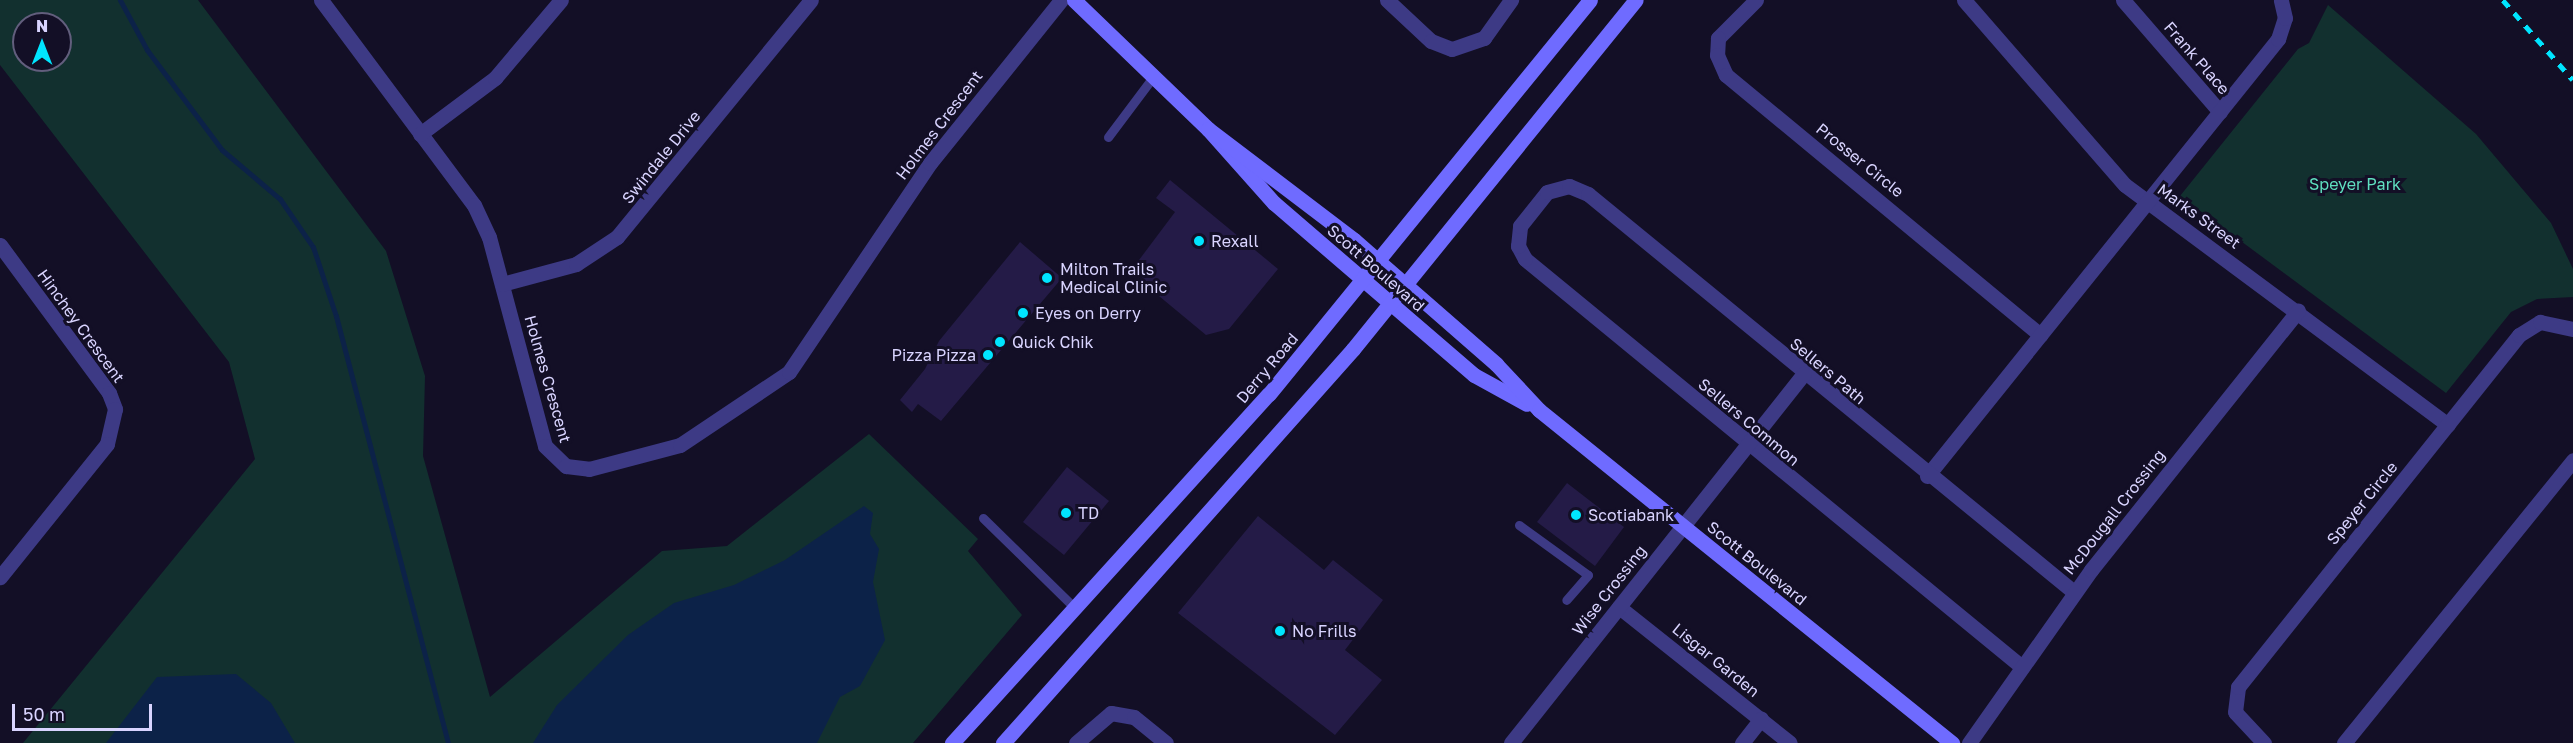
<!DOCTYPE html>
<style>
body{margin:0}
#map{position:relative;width:2573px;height:743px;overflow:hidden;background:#130f26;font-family:"Golos Text",sans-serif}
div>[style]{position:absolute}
.green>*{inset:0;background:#12302f}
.water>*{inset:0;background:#0c2248}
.stream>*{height:5px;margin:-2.5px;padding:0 2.5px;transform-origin:2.5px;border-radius:2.5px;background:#0c2248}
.building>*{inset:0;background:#241b47}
.lane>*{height:9px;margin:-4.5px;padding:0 4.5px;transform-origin:4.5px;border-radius:4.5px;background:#3d3a85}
.street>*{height:15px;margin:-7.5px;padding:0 7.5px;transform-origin:7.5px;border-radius:7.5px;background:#3d3a85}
.secondary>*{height:15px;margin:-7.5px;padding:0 7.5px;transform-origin:7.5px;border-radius:7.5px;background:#6f6bff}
.rail>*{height:4.5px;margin-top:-2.25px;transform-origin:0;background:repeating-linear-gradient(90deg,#00e5ff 0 9px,transparent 0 17px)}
.dots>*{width:16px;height:16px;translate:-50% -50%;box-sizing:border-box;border:3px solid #130f26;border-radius:50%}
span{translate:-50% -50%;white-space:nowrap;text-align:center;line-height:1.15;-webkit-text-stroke:6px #130f26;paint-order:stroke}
.street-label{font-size:16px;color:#d9d4ff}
.park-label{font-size:16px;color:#5fe0c0}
.poi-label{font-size:16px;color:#d9d4ff}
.left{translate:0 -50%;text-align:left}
.right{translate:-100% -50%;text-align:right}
.north{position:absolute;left:12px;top:12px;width:60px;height:60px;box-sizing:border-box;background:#130f26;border:2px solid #625e7d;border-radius:50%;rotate:0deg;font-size:16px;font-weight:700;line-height:24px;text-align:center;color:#d9d4ff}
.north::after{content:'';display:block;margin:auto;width:21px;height:27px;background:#00e5ff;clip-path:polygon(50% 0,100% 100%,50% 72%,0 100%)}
.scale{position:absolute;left:12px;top:704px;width:140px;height:27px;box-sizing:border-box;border:3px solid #d9d4ff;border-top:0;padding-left:8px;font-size:18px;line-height:21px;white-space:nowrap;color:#d9d4ff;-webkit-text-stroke:4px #130f26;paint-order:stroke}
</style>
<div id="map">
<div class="green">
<div style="clip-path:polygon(evenodd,0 0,198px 0,386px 251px,425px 376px,423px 456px,490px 697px,662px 551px,727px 546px,869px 434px,978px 539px,968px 551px,1022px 615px,913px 743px,23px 743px,255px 459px,229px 362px,0 65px,0 0,24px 24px,60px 24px,60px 60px,24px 60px,24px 24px)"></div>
<div style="clip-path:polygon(2328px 5px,2476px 134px,2551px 223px,2573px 269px,2573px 297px,2537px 299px,2511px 312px,2446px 393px,2180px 196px,2298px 49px,2309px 43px)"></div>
</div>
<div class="water">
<div style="clip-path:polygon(864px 506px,873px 513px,870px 534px,879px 549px,873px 582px,885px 640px,860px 686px,840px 697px,817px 743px,533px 743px,557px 705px,628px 635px,674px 603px,734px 585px,785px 560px)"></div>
<div style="clip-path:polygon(236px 674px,271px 703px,295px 743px,106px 743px,157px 677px)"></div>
</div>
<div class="stream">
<div style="left:120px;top:0;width:57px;rotate:61.6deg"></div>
<div style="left:147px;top:50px;width:125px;rotate:53.1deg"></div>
<div style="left:222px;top:150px;width:76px;rotate:40.2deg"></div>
<div style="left:280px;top:199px;width:58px;rotate:55.5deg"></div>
<div style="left:313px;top:247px;width:73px;rotate:71.6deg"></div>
<div style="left:336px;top:316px;width:441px;rotate:75.3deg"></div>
</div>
<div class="building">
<div style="clip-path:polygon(1170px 180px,1278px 269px,1229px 329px,1206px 335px,1130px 272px,1175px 212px,1156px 198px)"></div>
<div style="clip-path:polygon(1020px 242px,1062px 278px,941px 421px,918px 404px,912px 412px,900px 400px,925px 369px,939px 341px)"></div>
<div style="clip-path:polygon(1067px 467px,1109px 501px,1064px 555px,1023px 522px)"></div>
<div style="clip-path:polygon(1567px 483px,1624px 527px,1595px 566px,1537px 522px)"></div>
<div style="clip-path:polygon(1258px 516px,1324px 570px,1333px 560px,1383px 600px,1345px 650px,1382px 680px,1335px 735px,1178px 613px)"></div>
</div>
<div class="lane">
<div style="left:1108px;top:137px;width:75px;rotate:-53.1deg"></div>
<div style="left:983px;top:518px;width:130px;rotate:44.4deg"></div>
<div style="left:1519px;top:525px;width:85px;rotate:35.9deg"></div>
<div style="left:1588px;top:575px;width:33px;rotate:131deg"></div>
</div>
<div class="street">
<div style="left:321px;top:0;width:256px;rotate:53.3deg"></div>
<div style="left:474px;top:205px;width:35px;rotate:65deg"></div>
<div style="left:489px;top:237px;width:216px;rotate:75deg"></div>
<div style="left:545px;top:446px;width:29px;rotate:44deg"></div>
<div style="left:566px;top:466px;width:23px;rotate:7deg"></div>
<div style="left:589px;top:469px;width:94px;rotate:-14.8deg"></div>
<div style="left:680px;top:445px;width:131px;rotate:-33.8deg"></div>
<div style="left:789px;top:372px;width:252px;rotate:-56deg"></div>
<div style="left:930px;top:163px;width:209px;rotate:-51.2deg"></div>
<div style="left:1387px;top:0;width:60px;rotate:43deg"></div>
<div style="left:1431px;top:41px;width:22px;rotate:21deg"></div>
<div style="left:1452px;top:49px;width:34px;rotate:-19deg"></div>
<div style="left:1484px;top:38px;width:47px;rotate:-54.6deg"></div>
<div style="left:1756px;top:0;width:54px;rotate:135deg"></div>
<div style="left:1718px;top:38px;width:17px;rotate:93deg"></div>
<div style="left:1717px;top:55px;width:22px;rotate:66deg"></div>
<div style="left:1726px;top:75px;width:408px;rotate:39.6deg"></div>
<div style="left:1964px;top:0;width:245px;rotate:49deg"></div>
<div style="left:2125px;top:185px;width:402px;rotate:36.6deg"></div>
<div style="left:2123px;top:0;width:148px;rotate:49.1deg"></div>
<div style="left:420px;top:134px;width:94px;rotate:-36.7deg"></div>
<div style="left:495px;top:78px;width:102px;rotate:-49.8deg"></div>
<div style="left:0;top:245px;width:184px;rotate:53.6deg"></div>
<div style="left:109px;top:393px;width:17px;rotate:69deg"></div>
<div style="left:115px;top:409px;width:36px;rotate:103deg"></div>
<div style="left:107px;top:444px;width:171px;rotate:128.8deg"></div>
<div style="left:502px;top:284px;width:77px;rotate:-15.1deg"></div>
<div style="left:576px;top:264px;width:49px;rotate:-33.4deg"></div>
<div style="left:617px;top:237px;width:306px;rotate:-50.7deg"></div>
<div style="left:1927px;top:476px;width:561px;rotate:-51.23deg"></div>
<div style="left:2278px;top:39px;width:22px;rotate:-72deg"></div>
<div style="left:2285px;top:18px;width:18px;rotate:-103deg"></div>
<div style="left:1619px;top:607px;width:218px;rotate:38.5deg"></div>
<div style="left:2022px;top:667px;width:643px;rotate:-140.62deg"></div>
<div style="left:1525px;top:259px;width:15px;rotate:-118deg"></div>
<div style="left:1518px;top:246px;width:20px;rotate:-84deg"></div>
<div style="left:1520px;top:226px;width:43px;rotate:-51.5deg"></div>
<div style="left:1547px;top:192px;width:23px;rotate:-15deg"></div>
<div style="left:1569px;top:186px;width:21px;rotate:23deg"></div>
<div style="left:1588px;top:194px;width:628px;rotate:39.32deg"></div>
<div style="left:1076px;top:743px;width:46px;rotate:-40.6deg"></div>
<div style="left:1111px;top:713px;width:23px;rotate:10deg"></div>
<div style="left:1134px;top:717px;width:41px;rotate:39.1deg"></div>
<div style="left:1511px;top:743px;width:471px;rotate:-51.6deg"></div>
<div style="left:1742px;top:743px;width:31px;rotate:-52deg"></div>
<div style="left:1969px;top:743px;width:212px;rotate:-54.8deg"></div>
<div style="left:2091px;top:570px;width:332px;rotate:-51.4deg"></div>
<div style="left:2264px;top:743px;width:42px;rotate:-133.1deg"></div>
<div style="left:2235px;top:712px;width:25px;rotate:-83deg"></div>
<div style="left:2238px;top:687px;width:450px;rotate:-51.4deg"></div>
<div style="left:2519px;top:335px;width:25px;rotate:-32deg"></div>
<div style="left:2540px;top:322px;width:34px;rotate:12deg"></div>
<div style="left:2344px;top:743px;width:364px;rotate:-51deg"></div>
</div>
<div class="secondary">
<div style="left:1074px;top:0;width:186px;rotate:43.9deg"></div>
<div style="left:1208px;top:129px;width:99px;rotate:48.3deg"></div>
<div style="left:1274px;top:203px;width:264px;rotate:40.7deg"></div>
<div style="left:1474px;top:375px;width:60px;rotate:28.7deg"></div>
<div style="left:1208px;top:129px;width:183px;rotate:37.2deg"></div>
<div style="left:1354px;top:240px;width:189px;rotate:41.1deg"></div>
<div style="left:1496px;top:364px;width:63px;rotate:46.9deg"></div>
<div style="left:1539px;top:410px;width:531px;rotate:38.88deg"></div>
<div style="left:952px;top:743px;width:471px;rotate:-47.8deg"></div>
<div style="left:1269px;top:394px;width:508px;rotate:-50.83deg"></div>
<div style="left:1003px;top:743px;width:527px;rotate:-48.38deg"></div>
<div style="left:1353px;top:349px;width:449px;rotate:-51deg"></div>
</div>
<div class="rail">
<div style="left:2503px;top:0;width:106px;rotate:48.8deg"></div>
</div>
<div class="dots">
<div style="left:1199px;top:241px;background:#00e5ff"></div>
<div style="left:1047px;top:278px;background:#00e5ff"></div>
<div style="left:1023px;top:313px;background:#00e5ff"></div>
<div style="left:1000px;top:342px;background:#00e5ff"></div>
<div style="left:988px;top:355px;background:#00e5ff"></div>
<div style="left:1066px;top:513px;background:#00e5ff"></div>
<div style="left:1576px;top:515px;background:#00e5ff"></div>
<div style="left:1280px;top:631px;background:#00e5ff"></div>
</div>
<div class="street-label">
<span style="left:2197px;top:58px;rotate:49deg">Frank Place</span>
<span style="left:939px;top:125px;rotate:-53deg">Holmes Crescent</span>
<span style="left:661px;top:157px;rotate:-51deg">Swindale Drive</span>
<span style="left:1860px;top:160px;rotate:39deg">Prosser Circle</span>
<span style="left:2199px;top:216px;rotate:36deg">Marks Street</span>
<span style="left:1376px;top:268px;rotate:41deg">Scott Boulevard</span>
<span style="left:81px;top:326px;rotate:54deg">Hinchey Crescent</span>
<span style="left:1267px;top:368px;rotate:-50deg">Derry Road</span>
<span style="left:1828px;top:371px;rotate:40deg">Sellers Path</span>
<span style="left:548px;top:379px;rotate:74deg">Holmes Crescent</span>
<span style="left:1749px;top:422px;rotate:40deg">Sellers Common</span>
<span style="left:2362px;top:503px;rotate:-51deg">Speyer Circle</span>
<span style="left:2114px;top:512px;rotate:-52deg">McDougall Crossing</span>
<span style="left:1757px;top:563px;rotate:39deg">Scott Boulevard</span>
<span style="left:1609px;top:590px;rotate:-52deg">Wise Crossing</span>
<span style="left:1716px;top:660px;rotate:39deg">Lisgar Garden</span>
</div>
<div class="park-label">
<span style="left:2355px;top:184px">Speyer Park</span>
</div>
<div class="poi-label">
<span class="left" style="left:1211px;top:241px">Rexall</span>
<span class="left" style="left:1060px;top:278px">Milton Trails<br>Medical Clinic</span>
<span class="left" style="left:1035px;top:313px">Eyes on Derry</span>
<span class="left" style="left:1012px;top:342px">Quick Chik</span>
<span class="right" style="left:976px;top:355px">Pizza Pizza</span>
<span class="left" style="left:1078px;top:513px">TD</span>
<span class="left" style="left:1588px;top:515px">Scotiabank</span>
<span class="left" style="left:1292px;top:631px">No Frills</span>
</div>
<div class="north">N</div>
<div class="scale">50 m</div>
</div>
